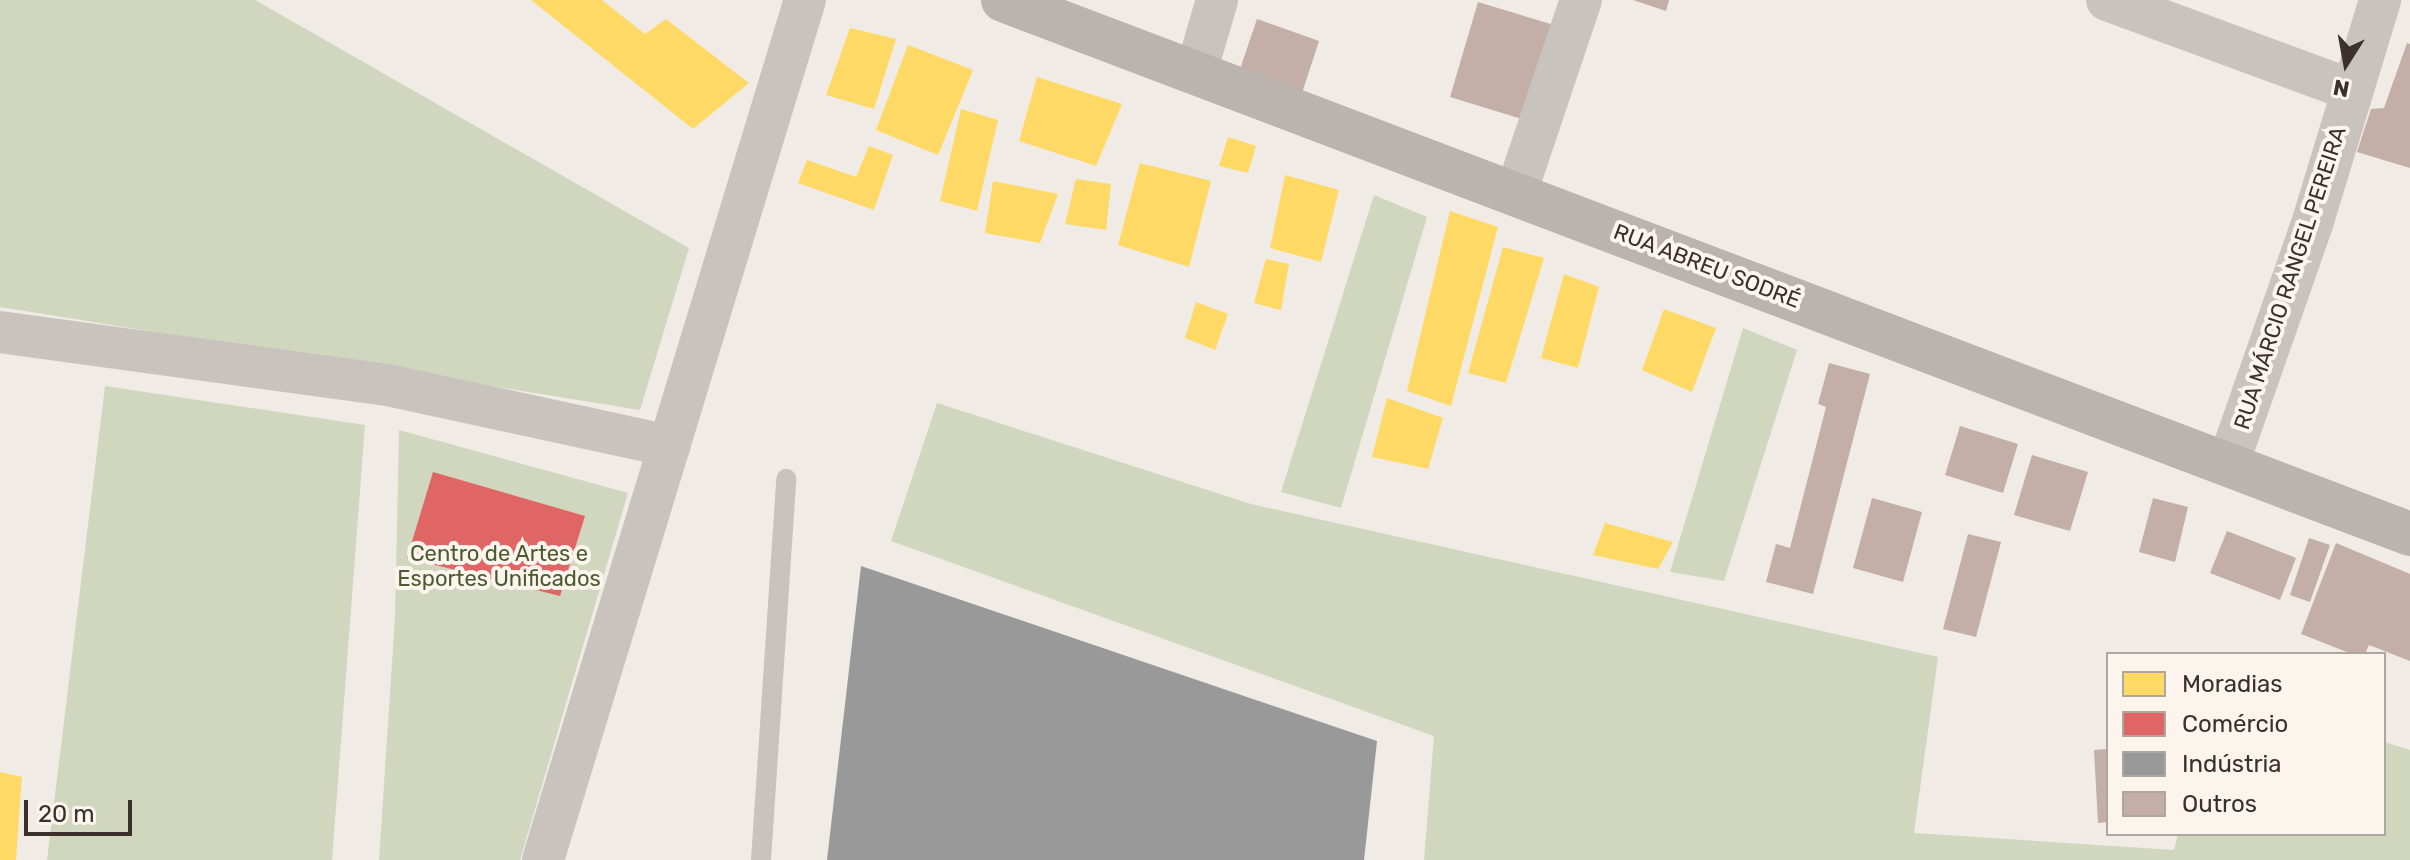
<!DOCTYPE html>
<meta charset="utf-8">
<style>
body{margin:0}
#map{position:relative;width:2410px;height:860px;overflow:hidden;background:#f0ebe5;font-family:Rubik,sans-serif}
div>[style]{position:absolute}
.green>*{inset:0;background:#d1d6bf}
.homes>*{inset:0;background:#ffd966}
.shops>*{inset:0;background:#e06666}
.industry>*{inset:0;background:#999}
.building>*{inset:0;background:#c3afa7}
.lane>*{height:20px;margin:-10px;padding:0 10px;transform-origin:10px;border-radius:10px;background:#c9c3be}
.street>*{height:42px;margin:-21px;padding:0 21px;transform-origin:21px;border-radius:21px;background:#c9c3be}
.secondary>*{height:44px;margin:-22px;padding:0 22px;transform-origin:22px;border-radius:22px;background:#bab3ae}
span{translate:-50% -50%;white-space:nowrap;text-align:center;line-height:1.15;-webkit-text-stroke:8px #fbf5ee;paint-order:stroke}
.street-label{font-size:22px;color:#3b302b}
.park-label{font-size:22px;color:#4a5a2e}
.legend{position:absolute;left:2106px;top:652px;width:280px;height:184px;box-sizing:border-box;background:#fbf5ee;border:2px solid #aea6a0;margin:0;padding:10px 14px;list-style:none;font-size:24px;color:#3b302b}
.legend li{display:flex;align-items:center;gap:16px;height:40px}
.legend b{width:40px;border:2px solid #aea6a0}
.north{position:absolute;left:2306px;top:24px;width:80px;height:80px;-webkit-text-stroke:6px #fbf5ee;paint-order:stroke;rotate:191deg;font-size:22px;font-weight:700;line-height:32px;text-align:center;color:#3b302b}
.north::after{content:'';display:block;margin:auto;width:28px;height:36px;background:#3b302b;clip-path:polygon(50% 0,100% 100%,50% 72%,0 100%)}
.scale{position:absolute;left:24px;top:800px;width:108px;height:36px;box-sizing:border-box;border:4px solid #3b302b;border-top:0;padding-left:10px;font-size:24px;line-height:28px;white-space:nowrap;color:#3b302b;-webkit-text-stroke:6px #fbf5ee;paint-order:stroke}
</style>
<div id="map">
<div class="green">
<div style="clip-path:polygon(0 0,255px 0,689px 248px,640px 410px,0 307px)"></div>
<div style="clip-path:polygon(1374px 195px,1427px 217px,1341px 508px,1281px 492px)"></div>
<div style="clip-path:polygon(1743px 328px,1797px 350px,1724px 581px,1670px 572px)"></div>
<div style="clip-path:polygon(105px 386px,365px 425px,332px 860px,47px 860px)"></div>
<div style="clip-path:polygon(937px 403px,1251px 504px,1938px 657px,1914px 833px,2174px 850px,2178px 834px,2384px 834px,2384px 742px,2410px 750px,2410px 860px,1424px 860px,1434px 736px,891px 541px)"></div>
<div style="clip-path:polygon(399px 430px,628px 493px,520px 860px,379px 860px,395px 618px)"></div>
</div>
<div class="homes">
<div style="clip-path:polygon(531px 0,602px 0,645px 34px,666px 19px,749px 83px,693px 129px)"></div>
<div style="clip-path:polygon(850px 28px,896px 39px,874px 109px,826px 95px)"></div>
<div style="clip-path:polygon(908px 45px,973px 70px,938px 155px,876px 130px)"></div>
<div style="clip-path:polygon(1037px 77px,1122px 104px,1096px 166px,1019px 141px)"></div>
<div style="clip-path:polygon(961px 109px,998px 120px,977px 211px,940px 201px)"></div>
<div style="clip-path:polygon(1228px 137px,1256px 146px,1248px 173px,1219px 166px)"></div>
<div style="clip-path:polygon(869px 146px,893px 155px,874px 210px,798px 183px,807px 160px,856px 177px)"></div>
<div style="clip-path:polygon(1140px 163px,1211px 181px,1189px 267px,1118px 245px)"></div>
<div style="clip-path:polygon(1285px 175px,1339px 190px,1321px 262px,1270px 248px)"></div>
<div style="clip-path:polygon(1076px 179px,1111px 184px,1106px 230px,1065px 224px)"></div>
<div style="clip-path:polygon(993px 181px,1058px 194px,1040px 243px,985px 233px)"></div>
<div style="clip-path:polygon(1450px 211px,1498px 227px,1451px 406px,1407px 391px)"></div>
<div style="clip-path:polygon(1503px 247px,1544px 258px,1506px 383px,1468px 373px)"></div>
<div style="clip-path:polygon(1266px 259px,1289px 264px,1281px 310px,1254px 303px)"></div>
<div style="clip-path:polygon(1564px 274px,1599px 287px,1578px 368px,1541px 358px)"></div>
<div style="clip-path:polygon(1196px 302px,1228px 314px,1215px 350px,1185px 338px)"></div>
<div style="clip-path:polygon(1664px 309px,1716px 328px,1692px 392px,1642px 370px)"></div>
<div style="clip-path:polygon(1387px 398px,1443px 418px,1428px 469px,1372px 457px)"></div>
<div style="clip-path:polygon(1605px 523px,1673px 542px,1658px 569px,1593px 555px)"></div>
<div style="clip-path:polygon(0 772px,22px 777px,16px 860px,0 860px)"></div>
</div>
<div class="shops">
<div style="clip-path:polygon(433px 472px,585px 516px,560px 596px,407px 558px)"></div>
</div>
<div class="industry">
<div style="clip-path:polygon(861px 566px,1377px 741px,1364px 860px,827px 860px)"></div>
</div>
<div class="building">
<div style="clip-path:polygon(1633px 0,1669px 0,1666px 11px)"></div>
<div style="clip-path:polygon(1478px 2px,1554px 25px,1525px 120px,1450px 97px)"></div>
<div style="clip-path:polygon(1257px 19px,1319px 41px,1301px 96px,1238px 75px)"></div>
<div style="clip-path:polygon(2407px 43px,2410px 44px,2410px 168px,2357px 152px,2371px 109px,2384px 108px)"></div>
<div style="clip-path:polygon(1829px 363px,1870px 374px,1813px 594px,1766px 582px,1776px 544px,1790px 548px,1826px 407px,1818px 404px)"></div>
<div style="clip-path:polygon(1960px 426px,2018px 444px,2003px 493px,1945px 475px)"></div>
<div style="clip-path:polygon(2032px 455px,2088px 472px,2070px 531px,2014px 515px)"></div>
<div style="clip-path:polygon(1872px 498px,1922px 512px,1903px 582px,1853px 568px)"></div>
<div style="clip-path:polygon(2153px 498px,2188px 507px,2175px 562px,2139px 552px)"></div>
<div style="clip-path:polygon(2227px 531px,2296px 558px,2280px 600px,2210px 573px)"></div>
<div style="clip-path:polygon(1968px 534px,2001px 542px,1976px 637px,1943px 629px)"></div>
<div style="clip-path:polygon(2309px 538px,2330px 545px,2310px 602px,2290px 595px)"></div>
<div style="clip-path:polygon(2336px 543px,2410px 574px,2410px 661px,2369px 645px,2365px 654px,2352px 654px,2301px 634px)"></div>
<div style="clip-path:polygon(2108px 749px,2108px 822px,2098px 823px,2094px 750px)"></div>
</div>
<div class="lane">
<div style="left:761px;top:860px;width:382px;rotate:-86.2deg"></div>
</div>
<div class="street">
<div style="left:2107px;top:0;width:261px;rotate:20.2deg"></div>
<div style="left:1196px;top:72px;width:75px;rotate:-73.7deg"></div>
<div style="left:1516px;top:193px;width:204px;rotate:-71.4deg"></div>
<div style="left:0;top:332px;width:396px;rotate:7.8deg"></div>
<div style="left:392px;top:386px;width:284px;rotate:12.2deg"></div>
<div style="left:2228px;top:464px;width:257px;rotate:-70.7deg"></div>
<div style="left:2313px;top:221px;width:231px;rotate:-73.1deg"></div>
<div style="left:543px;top:860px;width:899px;rotate:-73.06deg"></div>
</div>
<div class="secondary">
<div style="left:1003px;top:0;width:1505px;rotate:20.78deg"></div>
</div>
<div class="street-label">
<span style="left:1707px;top:266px;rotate:21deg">RUA ABREU SODRÉ</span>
<span style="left:2290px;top:278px;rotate:-72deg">RUA MÁRCIO RANGEL PEREIRA</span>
</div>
<div class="park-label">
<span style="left:499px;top:566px">Centro de Artes e<br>Esportes Unificados</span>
</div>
<ul class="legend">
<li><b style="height:22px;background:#ffd966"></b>Moradias</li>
<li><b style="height:22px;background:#e06666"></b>Comércio</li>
<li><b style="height:22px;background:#999"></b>Indústria</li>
<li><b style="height:22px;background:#c3afa7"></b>Outros</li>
</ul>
<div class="north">N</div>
<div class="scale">20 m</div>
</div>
